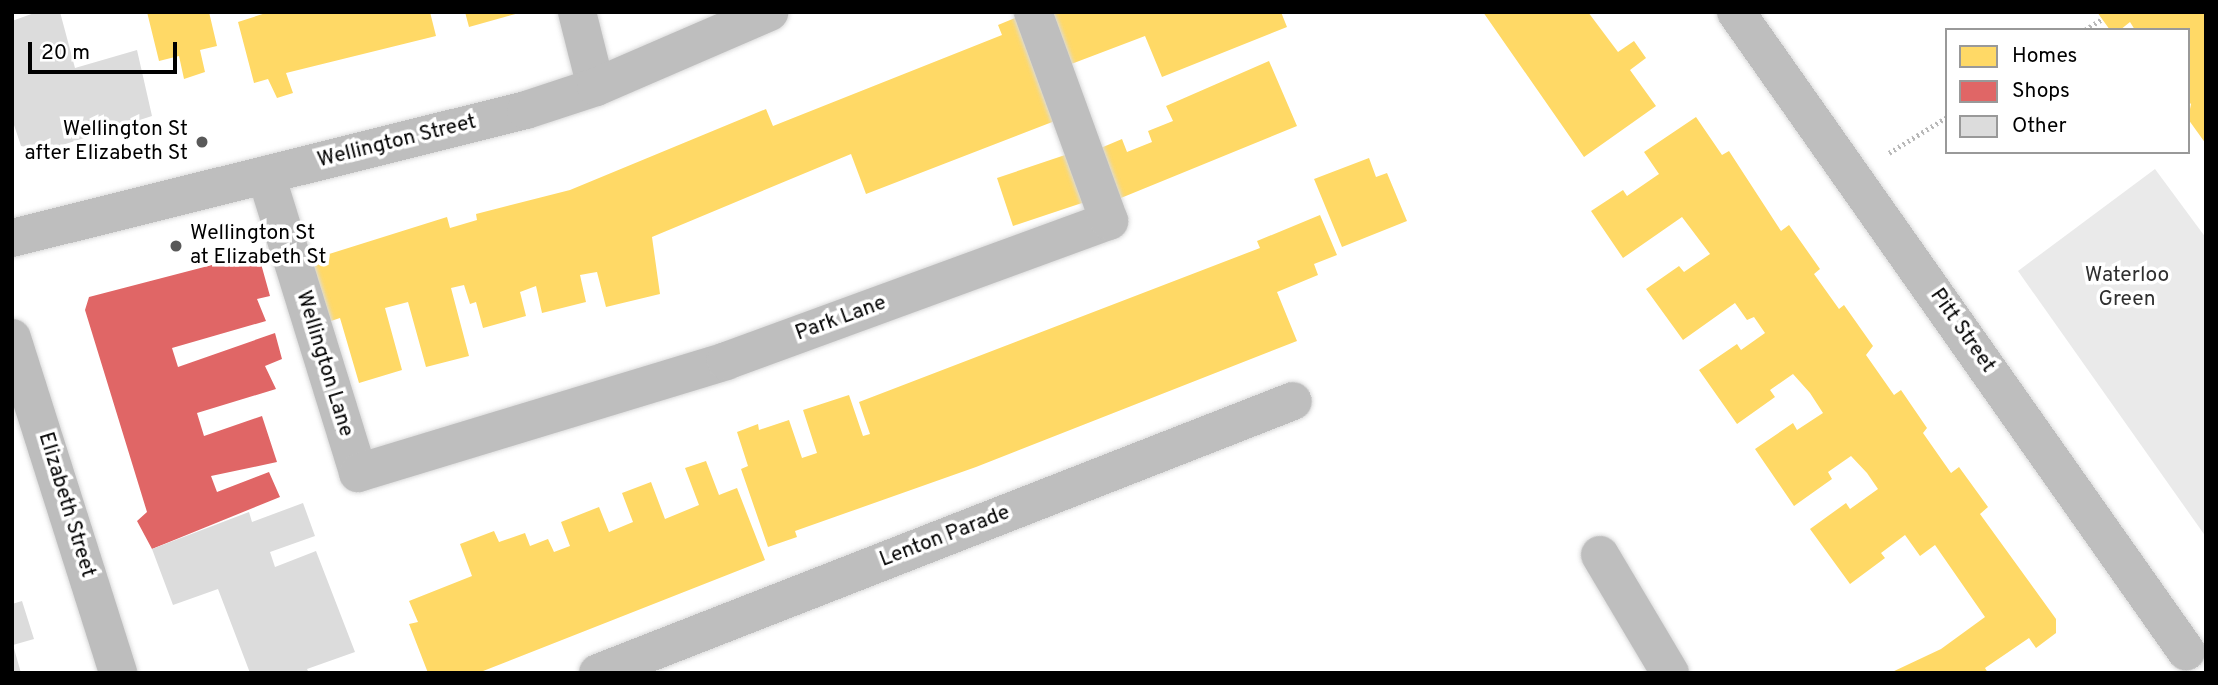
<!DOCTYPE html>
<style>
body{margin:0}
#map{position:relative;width:2218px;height:685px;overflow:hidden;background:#fff;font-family:Overpass,sans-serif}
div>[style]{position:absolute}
.green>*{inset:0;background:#eaeaea}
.homes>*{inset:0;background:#ffd966}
.shops>*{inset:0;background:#e06666}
.building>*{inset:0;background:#dcdcdc}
.path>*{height:4.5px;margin-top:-2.25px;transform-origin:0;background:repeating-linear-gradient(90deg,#b8b8b8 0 2px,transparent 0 5.5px)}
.roads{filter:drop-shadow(0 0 2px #dbdbdb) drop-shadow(0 0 2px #dbdbdb)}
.minor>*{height:38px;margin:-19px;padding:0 19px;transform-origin:19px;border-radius:19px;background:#bebebe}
.major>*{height:38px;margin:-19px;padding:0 19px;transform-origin:19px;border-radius:19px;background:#bdbdbd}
.dots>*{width:19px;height:19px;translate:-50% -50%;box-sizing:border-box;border:4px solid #fff;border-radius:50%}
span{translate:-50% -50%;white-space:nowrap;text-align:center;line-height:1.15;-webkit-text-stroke:7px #fff;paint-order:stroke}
.poi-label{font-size:21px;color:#000}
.right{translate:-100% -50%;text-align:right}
.left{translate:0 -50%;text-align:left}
.street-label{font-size:21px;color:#000}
.park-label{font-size:21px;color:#2f2f2f}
.frame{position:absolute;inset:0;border:14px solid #000;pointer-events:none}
.legend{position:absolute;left:1945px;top:28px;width:245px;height:126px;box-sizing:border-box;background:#fff;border:2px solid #999;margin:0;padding:9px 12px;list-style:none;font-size:21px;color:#000}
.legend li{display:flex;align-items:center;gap:14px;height:35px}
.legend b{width:35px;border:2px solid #999}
.scale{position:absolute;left:28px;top:42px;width:149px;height:32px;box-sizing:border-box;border:4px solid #000;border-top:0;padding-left:9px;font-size:21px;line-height:24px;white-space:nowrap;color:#000;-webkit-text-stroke:5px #fff;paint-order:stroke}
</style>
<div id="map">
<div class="green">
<div style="clip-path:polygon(2155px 169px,2206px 238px,2206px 537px,2018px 271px)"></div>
</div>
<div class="homes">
<div style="clip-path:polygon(147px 12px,209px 12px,217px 46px,200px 50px,205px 72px,184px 79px,179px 56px,159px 61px)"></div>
<div style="clip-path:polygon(269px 12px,430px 12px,436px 36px,286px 73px,293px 93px,277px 98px,268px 79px,254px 83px,238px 22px)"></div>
<div style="clip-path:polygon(465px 12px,519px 12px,519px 13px,469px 27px)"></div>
<div style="clip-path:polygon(1045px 12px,1281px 12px,1287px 27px,1162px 77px,1145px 36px,1066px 66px)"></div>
<div style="clip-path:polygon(1483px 12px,1588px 12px,1618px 52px,1634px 41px,1646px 58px,1630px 70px,1656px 106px,1584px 157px)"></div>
<div style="clip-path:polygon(2097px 12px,2206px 12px,2206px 144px,2188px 119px,2191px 104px,2188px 101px,2188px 30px,2135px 30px,2130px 22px,2120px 30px,2110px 30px)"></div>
<div style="clip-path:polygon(1020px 16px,1060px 119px,866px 194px,851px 154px,652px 237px,660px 294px,606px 307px,597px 272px,591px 273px,580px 275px,586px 302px,542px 313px,536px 286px,520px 292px,526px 316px,483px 328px,476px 302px,470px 304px,464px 285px,451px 288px,469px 356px,426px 367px,408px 302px,385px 308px,402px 370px,359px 383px,340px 318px,328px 322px,310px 260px,447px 217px,450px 228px,477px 220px,476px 214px,570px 190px,766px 109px,773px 126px,1002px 35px,998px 25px)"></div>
<div style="clip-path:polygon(1269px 61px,1297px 126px,1116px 200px,1096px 150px,1122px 139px,1127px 152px,1152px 142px,1148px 131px,1173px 121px,1166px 106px)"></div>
<div style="clip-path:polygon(1696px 117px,1722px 155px,1729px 151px,1781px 231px,1789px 225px,1820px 269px,1814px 274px,1839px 309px,1844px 305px,1873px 346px,1866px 355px,1894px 395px,1901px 390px,1927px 428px,1923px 433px,1951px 473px,1959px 467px,1988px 507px,1980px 514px,2056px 619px,2056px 633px,2036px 648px,2029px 638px,1985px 668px,1988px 673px,1890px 673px,1941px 649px,1985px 617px,1935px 545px,1920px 556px,1905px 535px,1881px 553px,1885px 558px,1850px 584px,1810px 529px,1846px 503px,1850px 509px,1878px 489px,1867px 473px,1851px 456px,1828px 472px,1832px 479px,1794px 506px,1755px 449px,1793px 423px,1797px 430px,1823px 413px,1810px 393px,1793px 374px,1770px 390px,1775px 397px,1737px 424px,1699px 370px,1737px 344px,1741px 350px,1765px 333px,1754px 317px,1747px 320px,1735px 303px,1683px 340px,1646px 289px,1679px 266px,1684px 272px,1710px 254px,1682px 217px,1623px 258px,1591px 211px,1623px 190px,1627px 196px,1659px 174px,1644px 152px)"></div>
<div style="clip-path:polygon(1068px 154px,1085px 202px,1013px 226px,997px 178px)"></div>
<div style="clip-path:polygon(1369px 158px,1376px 177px,1387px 173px,1407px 221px,1342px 247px,1314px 179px)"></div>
<div style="clip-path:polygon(1320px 215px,1337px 255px,1314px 264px,1318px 275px,1277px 292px,1297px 341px,976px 467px,795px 531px,797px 537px,768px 547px,741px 469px,748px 466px,737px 432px,758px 424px,759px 430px,789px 420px,802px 458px,817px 453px,803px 410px,849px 395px,863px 436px,870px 434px,859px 402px,1260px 248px,1257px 241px)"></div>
<div style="clip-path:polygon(706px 461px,719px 495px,737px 488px,765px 560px,478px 673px,428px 673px,409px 624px,418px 622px,409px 601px,472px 576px,460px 544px,494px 531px,499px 542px,525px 533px,530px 546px,548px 539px,554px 552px,570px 546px,561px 522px,599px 507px,609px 532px,633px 522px,622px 493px,651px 482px,665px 519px,699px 505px,685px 468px)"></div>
</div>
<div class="shops">
<div style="clip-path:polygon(258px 253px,270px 296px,257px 299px,266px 321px,172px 348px,178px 367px,275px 333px,282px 359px,265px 366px,276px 389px,197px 413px,204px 436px,262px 416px,277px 462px,211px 476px,217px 492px,269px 472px,280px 497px,152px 549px,137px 521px,147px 512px,85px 310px,89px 297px)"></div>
</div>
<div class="building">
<div style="clip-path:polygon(37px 12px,60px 12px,75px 68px,137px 50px,152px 116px,44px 151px,21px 146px,12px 119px,12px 21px)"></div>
<div style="clip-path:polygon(303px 503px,315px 536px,270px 552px,275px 567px,316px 551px,355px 652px,307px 669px,309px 673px,250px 673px,218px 589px,173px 605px,152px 549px,249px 512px,252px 522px)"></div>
<div style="clip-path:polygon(22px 601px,34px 639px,13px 645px,21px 673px,12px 673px,12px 604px)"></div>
</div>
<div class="path">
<div style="left:2085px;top:30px;width:20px;rotate:-33deg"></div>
<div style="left:1889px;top:153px;width:68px;rotate:-31.8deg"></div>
</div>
<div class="roads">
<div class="minor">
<div style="left:577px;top:12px;width:77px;rotate:75.8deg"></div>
<div style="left:1736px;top:12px;width:782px;rotate:54.85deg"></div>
<div style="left:266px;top:175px;width:312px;rotate:72.8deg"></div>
<div style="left:358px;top:473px;width:385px;rotate:-16.9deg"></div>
<div style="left:726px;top:361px;width:408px;rotate:-20.1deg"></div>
<div style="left:1109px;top:221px;width:222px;rotate:-110deg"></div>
<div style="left:12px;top:238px;width:530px;rotate:-13.98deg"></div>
<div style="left:526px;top:110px;width:74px;rotate:-18.2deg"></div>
<div style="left:596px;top:87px;width:189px;rotate:-23.4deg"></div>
<div style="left:1600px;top:555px;width:137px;rotate:59.3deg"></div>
<div style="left:598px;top:673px;width:746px;rotate:-21.37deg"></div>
</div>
<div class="major">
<div style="left:12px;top:338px;width:351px;rotate:72.4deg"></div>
</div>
</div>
<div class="dots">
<div style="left:202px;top:142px;background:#595959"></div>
<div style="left:176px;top:246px;background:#595959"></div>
</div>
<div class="poi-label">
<span class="right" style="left:188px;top:142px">Wellington St<br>after Elizabeth St</span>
<span class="left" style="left:190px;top:246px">Wellington St<br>at Elizabeth St</span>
</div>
<div class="street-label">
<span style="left:397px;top:142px;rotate:-14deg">Wellington Street</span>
<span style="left:841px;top:319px;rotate:-20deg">Park Lane</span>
<span style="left:1962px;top:331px;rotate:55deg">Pitt Street</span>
<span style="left:324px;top:364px;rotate:73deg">Wellington Lane</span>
<span style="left:66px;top:505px;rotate:73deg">Elizabeth Street</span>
<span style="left:945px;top:537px;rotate:-21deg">Lenton Parade</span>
</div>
<div class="park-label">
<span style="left:2127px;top:288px">Waterloo<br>Green</span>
</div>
<div class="frame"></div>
<ul class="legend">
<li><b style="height:19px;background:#ffd966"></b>Homes</li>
<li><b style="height:19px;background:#e06666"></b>Shops</li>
<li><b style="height:19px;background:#dcdcdc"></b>Other</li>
</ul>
<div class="scale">20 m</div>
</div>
